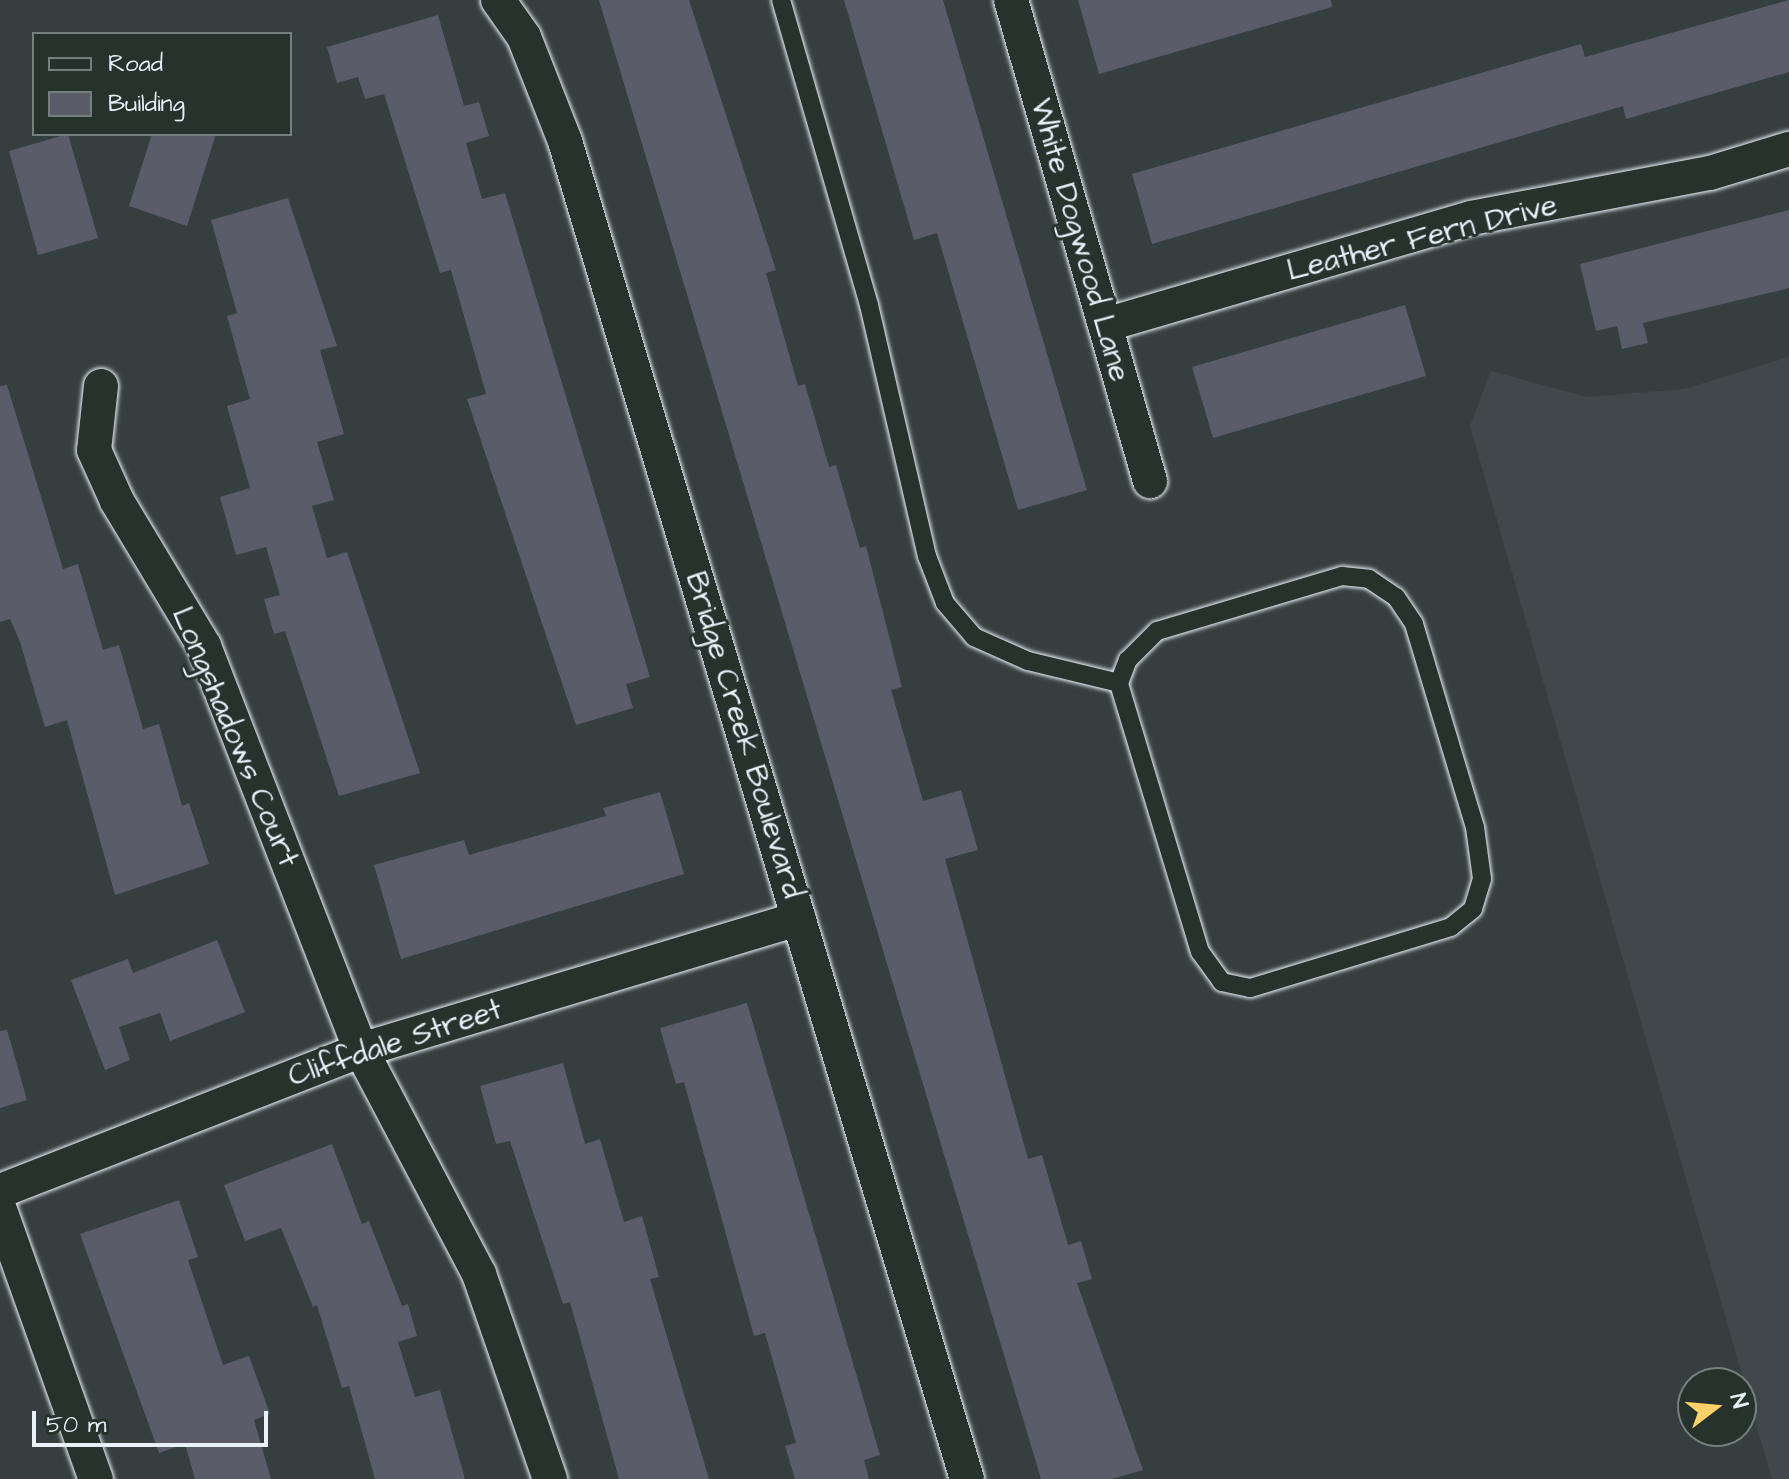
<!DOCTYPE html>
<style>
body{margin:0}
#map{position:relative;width:1789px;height:1479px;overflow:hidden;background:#363f3f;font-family:"Architects Daughter",sans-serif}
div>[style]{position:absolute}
.built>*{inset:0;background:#41484c}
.building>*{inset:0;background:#5a5c69}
.roads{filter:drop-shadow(0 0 2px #e8f1f8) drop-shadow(0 0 2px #e8f1f8)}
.lane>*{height:18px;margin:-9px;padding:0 9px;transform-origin:9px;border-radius:9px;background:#26332d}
.street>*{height:34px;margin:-17px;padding:0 17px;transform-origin:17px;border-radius:17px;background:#26332d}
span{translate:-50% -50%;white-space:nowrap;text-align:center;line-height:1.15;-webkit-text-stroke:6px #26332d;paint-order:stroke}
.street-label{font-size:30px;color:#e8f1f8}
.legend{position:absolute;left:32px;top:32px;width:260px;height:104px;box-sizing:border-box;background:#26332d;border:2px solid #747f7e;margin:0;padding:10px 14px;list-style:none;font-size:24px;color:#e8f1f8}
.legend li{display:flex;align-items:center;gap:16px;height:40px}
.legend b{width:40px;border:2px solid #747f7e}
.north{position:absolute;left:1677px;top:1367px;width:80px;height:80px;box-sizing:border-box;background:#26332d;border:2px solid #747f7e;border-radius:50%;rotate:74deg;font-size:22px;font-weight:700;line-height:32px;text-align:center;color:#e8f1f8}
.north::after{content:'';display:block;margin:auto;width:28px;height:36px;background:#ffd166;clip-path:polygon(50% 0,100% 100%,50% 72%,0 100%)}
.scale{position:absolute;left:32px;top:1411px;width:236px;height:36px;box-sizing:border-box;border:4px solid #e8f1f8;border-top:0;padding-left:10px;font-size:24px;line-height:28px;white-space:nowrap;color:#e8f1f8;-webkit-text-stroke:6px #26332d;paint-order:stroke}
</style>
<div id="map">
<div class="built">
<div style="clip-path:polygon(1789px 357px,1789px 1479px,1772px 1479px,1470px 426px,1491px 371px,1587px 397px,1684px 389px)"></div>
</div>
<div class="building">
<div style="clip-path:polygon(599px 0,689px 0,776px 270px,766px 273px,798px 386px,805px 384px,829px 467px,836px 465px,860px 548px,866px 546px,902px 687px,891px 690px,923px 801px,961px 790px,978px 850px,945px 859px,1028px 1159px,1042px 1155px,1068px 1245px,1081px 1241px,1092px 1279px,1077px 1283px,1143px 1470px,1112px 1479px,1041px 1479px)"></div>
<div style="clip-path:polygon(844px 0,943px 0,1087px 490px,1018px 510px,937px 233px,914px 240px)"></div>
<div style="clip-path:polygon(1078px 0,1331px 0,1332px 7px,1099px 74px)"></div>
<div style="clip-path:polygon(1789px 0,1789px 72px,1626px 119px,1623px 106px,1152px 244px,1132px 174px,1581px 44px,1585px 57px)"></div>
<div style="clip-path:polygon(438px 15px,464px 106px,479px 102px,489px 136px,466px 143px,482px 199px,505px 193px,650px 677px,626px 684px,633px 708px,576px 725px,467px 399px,486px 394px,451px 270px,440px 273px,384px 94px,365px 99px,358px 77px,337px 83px,327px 47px)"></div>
<div style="clip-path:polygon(68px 134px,98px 238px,38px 255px,9px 151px)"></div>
<div style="clip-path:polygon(152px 134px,216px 134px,187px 226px,129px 206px)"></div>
<div style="clip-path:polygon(288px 198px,337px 346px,320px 350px,344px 434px,317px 442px,334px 500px,312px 506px,327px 558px,347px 552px,420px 773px,339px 796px,285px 631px,274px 634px,264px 599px,280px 595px,266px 547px,236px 555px,220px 497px,250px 488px,227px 406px,250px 399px,227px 316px,237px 313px,211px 220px)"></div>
<div style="clip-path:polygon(1789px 210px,1789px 288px,1643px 323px,1648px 343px,1622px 349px,1617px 326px,1596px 331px,1580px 264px)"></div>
<div style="clip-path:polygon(1405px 305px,1426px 376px,1213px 438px,1192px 367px)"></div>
<div style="clip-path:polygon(7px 385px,63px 569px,78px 564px,103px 650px,119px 645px,143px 729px,159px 724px,182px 806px,189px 803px,209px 864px,115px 895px,67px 720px,45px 727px,20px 642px,10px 619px,0 622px,0 386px)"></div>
<div style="clip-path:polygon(660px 792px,684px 874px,401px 959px,374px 865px,464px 840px,469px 855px,606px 816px,603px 808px)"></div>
<div style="clip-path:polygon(217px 940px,245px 1012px,170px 1041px,160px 1013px,119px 1027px,130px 1060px,105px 1070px,71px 980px,128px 959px,133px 973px)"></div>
<div style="clip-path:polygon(747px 1003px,880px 1455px,864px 1460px,869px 1479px,795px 1479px,785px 1446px,796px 1443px,765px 1333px,754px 1336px,684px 1082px,676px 1084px,660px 1028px)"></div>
<div style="clip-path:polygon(7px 1030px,27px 1100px,0 1108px,0 1031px)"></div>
<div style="clip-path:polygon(563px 1063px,585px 1144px,600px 1139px,624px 1222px,642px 1216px,659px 1277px,650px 1279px,709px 1479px,619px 1479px,570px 1302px,563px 1304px,510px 1141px,496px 1144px,480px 1086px)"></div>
<div style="clip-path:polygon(332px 1144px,362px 1224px,369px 1221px,402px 1306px,408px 1304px,417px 1336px,398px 1342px,415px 1397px,440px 1390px,465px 1479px,375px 1479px,349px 1386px,342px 1388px,317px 1305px,313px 1307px,281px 1228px,245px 1241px,224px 1185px)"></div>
<div style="clip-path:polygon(179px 1200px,198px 1257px,188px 1260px,223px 1365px,249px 1356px,270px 1414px,254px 1420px,271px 1479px,195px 1479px,185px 1444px,159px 1453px,80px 1234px)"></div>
</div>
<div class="roads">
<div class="lane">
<div style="left:781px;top:0;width:317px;rotate:73.9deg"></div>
<div style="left:869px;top:305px;width:258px;rotate:77deg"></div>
<div style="left:927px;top:556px;width:50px;rotate:69deg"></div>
<div style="left:945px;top:603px;width:45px;rotate:49.5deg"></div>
<div style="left:974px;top:637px;width:59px;rotate:24deg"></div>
<div style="left:1028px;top:661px;width:94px;rotate:13.6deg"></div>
<div style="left:1342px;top:576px;width:27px;rotate:6deg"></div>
<div style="left:1369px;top:579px;width:32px;rotate:34deg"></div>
<div style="left:1396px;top:597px;width:32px;rotate:56deg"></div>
<div style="left:1414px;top:624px;width:212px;rotate:73.3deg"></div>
<div style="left:1475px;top:827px;width:52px;rotate:82.3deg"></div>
<div style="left:1482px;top:879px;width:31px;rotate:107deg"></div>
<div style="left:1473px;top:909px;width:28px;rotate:141deg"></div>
<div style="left:1451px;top:927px;width:210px;rotate:163.1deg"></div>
<div style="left:1250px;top:988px;width:29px;rotate:-168deg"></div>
<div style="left:1222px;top:982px;width:37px;rotate:-126deg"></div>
<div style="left:1200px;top:952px;width:281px;rotate:-106.8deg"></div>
<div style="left:1119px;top:683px;width:25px;rotate:-69deg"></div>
<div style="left:1128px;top:660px;width:41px;rotate:-45deg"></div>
<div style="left:1157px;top:631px;width:193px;rotate:-16.6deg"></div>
</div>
<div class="street">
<div style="left:498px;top:0;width:45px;rotate:54.9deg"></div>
<div style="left:524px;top:37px;width:112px;rotate:68.5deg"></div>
<div style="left:565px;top:141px;width:1397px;rotate:73.28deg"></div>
<div style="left:1011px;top:0;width:501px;rotate:73.88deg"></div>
<div style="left:1105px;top:325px;width:381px;rotate:-16.3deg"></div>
<div style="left:1471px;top:218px;width:243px;rotate:-10.7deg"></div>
<div style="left:1710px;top:173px;width:83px;rotate:-16.9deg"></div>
<div style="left:101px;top:386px;width:64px;rotate:96.2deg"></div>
<div style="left:94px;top:450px;width:56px;rotate:65.7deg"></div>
<div style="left:117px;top:501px;width:169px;rotate:59deg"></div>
<div style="left:204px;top:646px;width:433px;rotate:68.8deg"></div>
<div style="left:361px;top:1050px;width:253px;rotate:62.2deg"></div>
<div style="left:479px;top:1274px;width:217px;rotate:70.9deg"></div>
<div style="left:0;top:1191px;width:388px;rotate:-21.3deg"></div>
<div style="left:361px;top:1050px;width:457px;rotate:-16.7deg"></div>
<div style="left:0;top:1210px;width:286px;rotate:70.4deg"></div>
</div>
</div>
<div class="street-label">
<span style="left:1422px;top:238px;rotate:-14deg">Leather Fern Drive</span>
<span style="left:1080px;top:240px;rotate:74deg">White Dogwood Lane</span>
<span style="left:744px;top:735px;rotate:73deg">Bridge Creek Boulevard</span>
<span style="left:235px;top:737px;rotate:67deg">Longshadows Court</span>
<span style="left:395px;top:1043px;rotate:-18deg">Cliffdale Street</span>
</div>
<ul class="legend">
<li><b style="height:10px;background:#26332d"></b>Road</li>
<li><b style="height:22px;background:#5a5c69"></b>Building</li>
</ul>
<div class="north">N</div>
<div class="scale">50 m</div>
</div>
